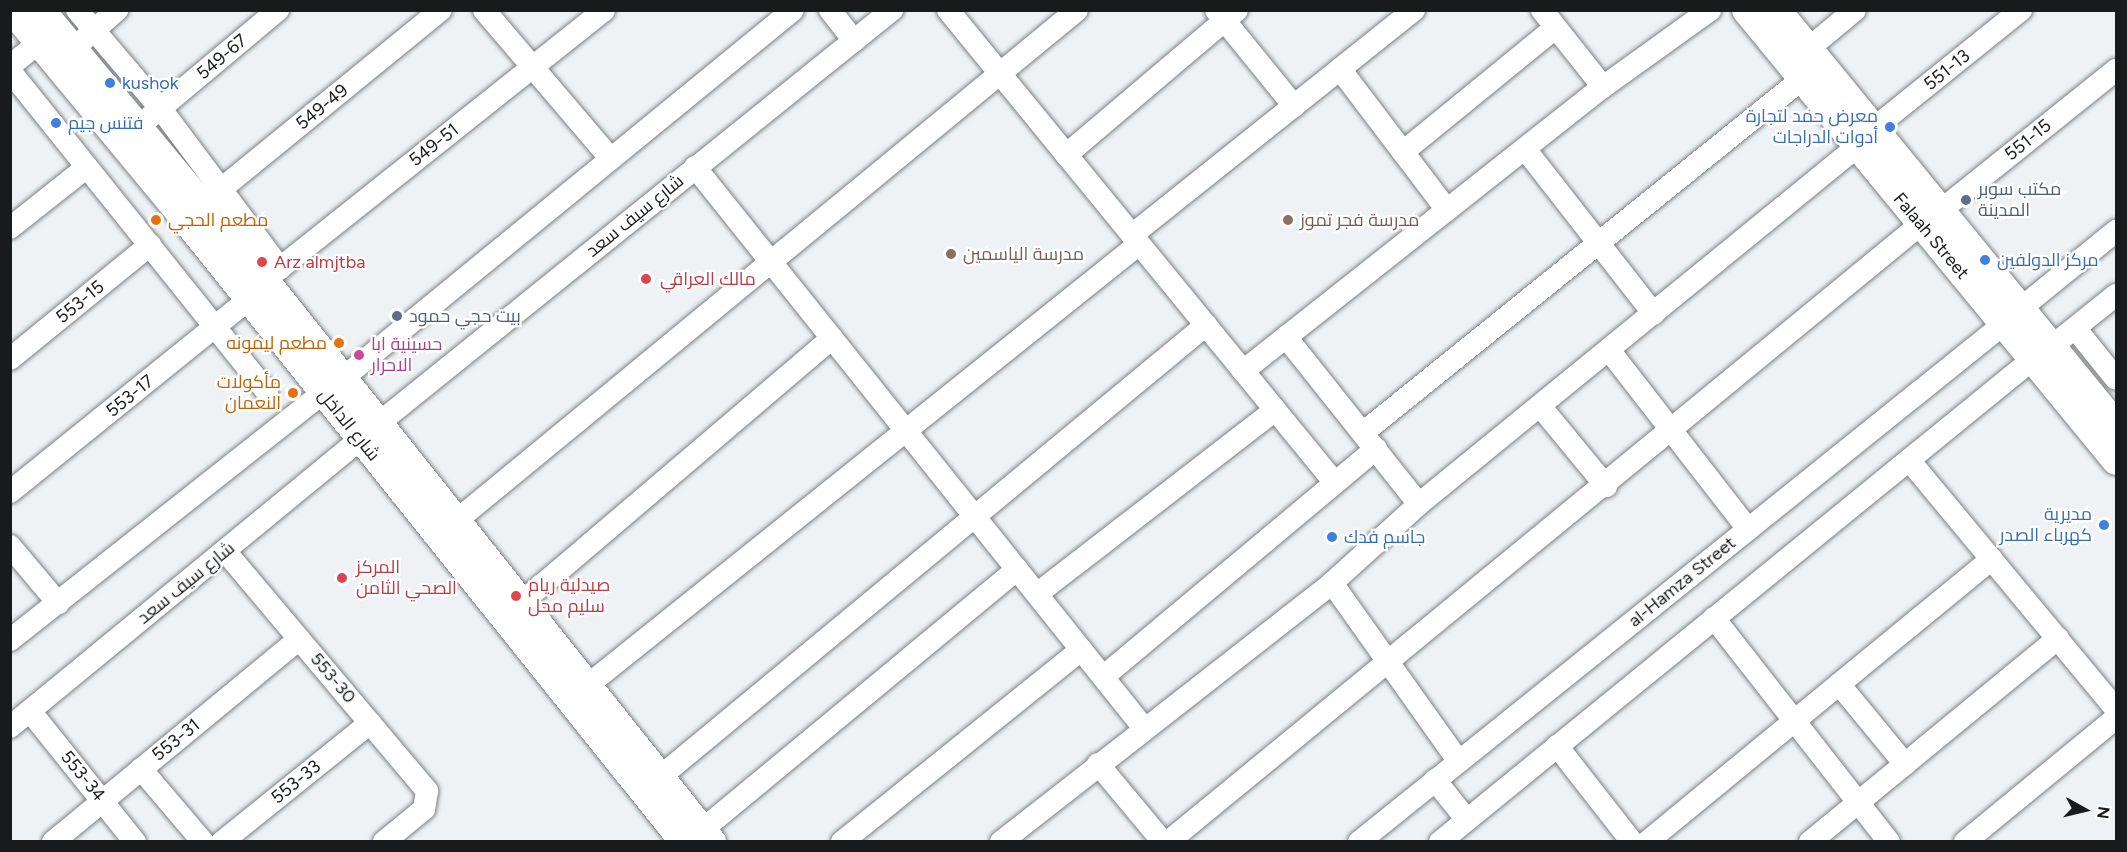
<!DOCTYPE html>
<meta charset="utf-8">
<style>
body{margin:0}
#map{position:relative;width:2127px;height:852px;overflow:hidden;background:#eef2f5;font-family:Figtree,Cairo,sans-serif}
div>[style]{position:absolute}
.roads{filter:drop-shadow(0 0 2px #7d8083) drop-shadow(0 0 2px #7d8083)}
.minor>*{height:22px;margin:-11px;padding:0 11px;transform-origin:11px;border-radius:11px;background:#fff}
.major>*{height:28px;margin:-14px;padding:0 14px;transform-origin:14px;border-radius:14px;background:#fff}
.dots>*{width:16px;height:16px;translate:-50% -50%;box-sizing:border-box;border:3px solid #fff;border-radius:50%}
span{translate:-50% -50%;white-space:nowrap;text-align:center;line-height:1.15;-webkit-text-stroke:4.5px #fff;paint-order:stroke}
.street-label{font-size:18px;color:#181a1b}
.shop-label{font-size:18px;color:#366cbe}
.left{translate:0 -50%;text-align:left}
.right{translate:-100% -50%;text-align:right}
.service-label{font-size:18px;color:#4e5e75}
.food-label{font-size:18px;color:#c56008}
.education-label{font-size:18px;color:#785e54}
.health-label{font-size:18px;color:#be3a42}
.hotel-label{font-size:18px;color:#b23c85}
.frame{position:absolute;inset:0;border:12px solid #181a1b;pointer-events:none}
.north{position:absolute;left:2055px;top:780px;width:60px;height:60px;-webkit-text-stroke:4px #fff;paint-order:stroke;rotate:98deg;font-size:16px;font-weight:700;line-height:24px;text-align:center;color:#181a1b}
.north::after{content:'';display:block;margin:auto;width:21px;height:27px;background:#181a1b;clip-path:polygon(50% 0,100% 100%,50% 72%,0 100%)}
</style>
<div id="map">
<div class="roads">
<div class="minor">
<div style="left:77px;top:10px;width:130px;rotate:49.7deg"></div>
<div style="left:161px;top:109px;width:199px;rotate:53.2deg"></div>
<div style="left:484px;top:10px;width:194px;rotate:49.6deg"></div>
<div style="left:830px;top:10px;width:39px;rotate:52deg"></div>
<div style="left:948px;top:10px;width:611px;rotate:50.71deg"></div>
<div style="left:1216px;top:10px;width:124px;rotate:50.9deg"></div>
<div style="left:1542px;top:10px;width:98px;rotate:51.6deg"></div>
<div style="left:82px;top:41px;width:47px;rotate:-41.5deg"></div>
<div style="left:1808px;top:49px;width:61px;rotate:-39.7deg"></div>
<div style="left:10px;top:66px;width:36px;rotate:-39deg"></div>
<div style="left:1340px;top:69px;width:177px;rotate:52.8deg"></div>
<div style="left:10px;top:71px;width:411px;rotate:51.3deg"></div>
<div style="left:150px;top:117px;width:167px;rotate:-39.9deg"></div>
<div style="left:1873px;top:129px;width:190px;rotate:-38.8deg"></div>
<div style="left:1525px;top:149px;width:209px;rotate:52deg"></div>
<div style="left:1403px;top:152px;width:196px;rotate:-39.2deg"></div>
<div style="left:1066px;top:155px;width:224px;rotate:-40.3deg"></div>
<div style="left:695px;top:167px;width:717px;rotate:51.34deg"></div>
<div style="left:209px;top:199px;width:299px;rotate:-39.2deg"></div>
<div style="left:1940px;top:211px;width:226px;rotate:-38.7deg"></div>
<div style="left:10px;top:228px;width:98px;rotate:-38.4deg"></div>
<div style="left:1132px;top:235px;width:361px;rotate:-38.6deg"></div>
<div style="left:265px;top:280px;width:433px;rotate:-38.5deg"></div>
<div style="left:2020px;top:309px;width:124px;rotate:-39.1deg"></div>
<div style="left:2075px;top:328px;width:65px;rotate:51.2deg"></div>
<div style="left:1286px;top:337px;width:213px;rotate:51.5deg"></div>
<div style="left:2051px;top:347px;width:83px;rotate:-38.7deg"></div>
<div style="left:1609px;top:350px;width:227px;rotate:52.2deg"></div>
<div style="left:10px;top:359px;width:181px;rotate:-39.2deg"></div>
<div style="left:1243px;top:371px;width:459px;rotate:-38.3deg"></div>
<div style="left:1603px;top:87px;width:132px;rotate:-35.7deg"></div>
<div style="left:343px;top:378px;width:581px;rotate:-39.28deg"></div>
<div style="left:1540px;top:406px;width:104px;rotate:50.5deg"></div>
<div style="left:379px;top:423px;width:659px;rotate:-38.84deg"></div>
<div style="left:1364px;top:432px;width:563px;rotate:-38.87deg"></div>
<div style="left:1909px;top:460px;width:324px;rotate:50.3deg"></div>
<div style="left:10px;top:492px;width:307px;rotate:-38.9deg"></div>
<div style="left:456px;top:521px;width:804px;rotate:-39.45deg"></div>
<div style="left:10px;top:546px;width:75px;rotate:49.9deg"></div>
<div style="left:225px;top:551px;width:314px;rotate:49.9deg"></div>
<div style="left:427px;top:791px;width:18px;rotate:99deg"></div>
<div style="left:424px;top:809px;width:52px;rotate:140.5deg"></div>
<div style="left:1332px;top:583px;width:219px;rotate:54.6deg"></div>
<div style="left:1037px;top:594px;width:301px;rotate:-37.7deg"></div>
<div style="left:522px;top:602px;width:407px;rotate:-40.4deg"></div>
<div style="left:1714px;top:618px;width:284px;rotate:52deg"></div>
<div style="left:10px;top:640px;width:399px;rotate:-38.3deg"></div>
<div style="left:1103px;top:677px;width:356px;rotate:-39.9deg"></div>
<div style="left:1839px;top:684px;width:104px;rotate:50.5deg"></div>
<div style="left:588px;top:685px;width:706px;rotate:-38.67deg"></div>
<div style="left:30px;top:711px;width:168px;rotate:51.3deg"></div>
<div style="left:10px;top:727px;width:454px;rotate:-39.4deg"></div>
<div style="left:1557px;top:746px;width:122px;rotate:52deg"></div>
<div style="left:1098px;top:764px;width:102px;rotate:50.2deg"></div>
<div style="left:141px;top:769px;width:96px;rotate:49.7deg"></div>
<div style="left:660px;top:777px;width:709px;rotate:-39.62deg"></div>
<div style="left:1435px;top:780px;width:51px;rotate:51.3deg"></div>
<div style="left:702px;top:830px;width:409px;rotate:-39.6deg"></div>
<div style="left:53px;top:842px;width:319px;rotate:-39.5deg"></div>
<div style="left:222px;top:842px;width:190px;rotate:-38.8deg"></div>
<div style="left:842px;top:842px;width:307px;rotate:-38.8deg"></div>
<div style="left:1001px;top:842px;width:420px;rotate:-38deg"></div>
<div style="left:1332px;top:583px;width:118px;rotate:-42.2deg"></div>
<div style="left:1419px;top:504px;width:566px;rotate:-39.2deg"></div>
<div style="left:1168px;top:842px;width:974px;rotate:-39.38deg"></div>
<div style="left:1359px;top:842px;width:829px;rotate:-38.78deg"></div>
<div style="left:1440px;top:842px;width:766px;rotate:-39.17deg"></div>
<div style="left:1647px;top:842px;width:446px;rotate:-39.4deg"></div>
<div style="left:1810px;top:842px;width:321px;rotate:-39.4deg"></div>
<div style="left:1965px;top:842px;width:195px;rotate:-39.4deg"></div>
</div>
<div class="major">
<div style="left:12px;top:10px;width:270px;rotate:50.4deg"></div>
<div style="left:184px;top:218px;width:800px;rotate:51.3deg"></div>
<div style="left:41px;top:10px;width:351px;rotate:50.3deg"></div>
<div style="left:265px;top:280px;width:718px;rotate:51.5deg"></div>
<div style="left:1746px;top:10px;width:583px;rotate:50.63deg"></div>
<div style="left:1777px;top:10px;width:536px;rotate:50.76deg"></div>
</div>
</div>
<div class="dots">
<div style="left:110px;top:83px;background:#3f7fe0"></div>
<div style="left:56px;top:123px;background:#3f7fe0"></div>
<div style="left:1890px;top:127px;background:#3f7fe0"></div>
<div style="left:1966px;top:200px;background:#5c6f8a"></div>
<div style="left:156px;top:220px;background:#e8710a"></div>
<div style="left:1288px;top:220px;background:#8d6e63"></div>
<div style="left:951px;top:254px;background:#8d6e63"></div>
<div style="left:1985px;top:260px;background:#3f7fe0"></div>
<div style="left:262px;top:262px;background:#e0444e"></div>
<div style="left:646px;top:279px;background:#e0444e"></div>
<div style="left:397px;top:316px;background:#5c6f8a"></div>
<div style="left:339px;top:343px;background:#e8710a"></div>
<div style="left:359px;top:355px;background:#d1479c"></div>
<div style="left:293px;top:393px;background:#e8710a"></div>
<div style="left:2104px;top:525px;background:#3f7fe0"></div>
<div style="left:1332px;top:537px;background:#3f7fe0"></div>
<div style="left:342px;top:578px;background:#e0444e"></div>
<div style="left:516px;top:596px;background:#e0444e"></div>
</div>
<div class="street-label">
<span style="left:222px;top:57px;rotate:-40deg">549-67</span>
<span style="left:1947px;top:70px;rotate:-39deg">551-13</span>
<span style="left:322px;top:107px;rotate:-39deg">549-49</span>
<span style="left:2028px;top:140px;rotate:-39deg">551-15</span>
<span style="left:434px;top:145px;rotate:-38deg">549-51</span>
<span style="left:635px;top:216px;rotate:-39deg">شارع سيف سعد</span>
<span style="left:1931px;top:236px;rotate:50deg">Falaah Street</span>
<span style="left:80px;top:302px;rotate:-39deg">553-15</span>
<span style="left:130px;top:396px;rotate:-39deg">553-17</span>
<span style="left:349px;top:425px;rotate:51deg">شارع الداخل</span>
<span style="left:1682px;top:582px;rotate:-39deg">al-Hamza Street</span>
<span style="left:186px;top:583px;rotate:-39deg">شارع سيف سعد</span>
<span style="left:333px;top:678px;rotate:50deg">553-30</span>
<span style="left:176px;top:740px;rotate:-39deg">553-31</span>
<span style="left:83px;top:776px;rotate:51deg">553-34</span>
<span style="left:296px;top:782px;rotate:-39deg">553-33</span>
</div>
<div class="shop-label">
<span class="left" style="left:122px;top:83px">kushok</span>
<span class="right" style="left:1878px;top:127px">معرض حمد لتجارة<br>أدوات الدراجات</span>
<span class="left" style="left:68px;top:123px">فتنس جيم</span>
<span class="left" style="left:1997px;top:260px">مركز الدولفين</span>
<span class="right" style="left:2092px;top:525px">مديرية<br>كهرباء الصدر</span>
<span class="left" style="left:1344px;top:537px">جاسم فدك</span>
</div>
<div class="service-label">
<span class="left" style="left:1978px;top:200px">مكتب سوبر<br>المدينة</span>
<span class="left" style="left:409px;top:316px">بيت حجي حمود</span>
</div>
<div class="food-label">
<span class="left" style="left:168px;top:220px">مطعم الحجي</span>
<span class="right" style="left:327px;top:343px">مطعم ليمونه</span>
<span class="right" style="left:281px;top:393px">مأكولات<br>النعمان</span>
</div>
<div class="education-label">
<span class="left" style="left:1300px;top:220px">مدرسة فجر تموز</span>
<span class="left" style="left:963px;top:254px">مدرسة الياسمين</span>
</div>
<div class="health-label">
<span class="left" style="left:274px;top:262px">Arz almjtba</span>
<span class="left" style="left:660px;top:279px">مالك العراقي</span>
<span class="left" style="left:356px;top:578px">المركز<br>الصحي الثامن</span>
<span class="left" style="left:528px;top:596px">صيدلية ريام<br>سليم محل</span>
</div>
<div class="hotel-label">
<span class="left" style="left:371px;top:355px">حسينية ابا<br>الاحرار</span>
</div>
<div class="frame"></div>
<div class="north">N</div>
</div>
